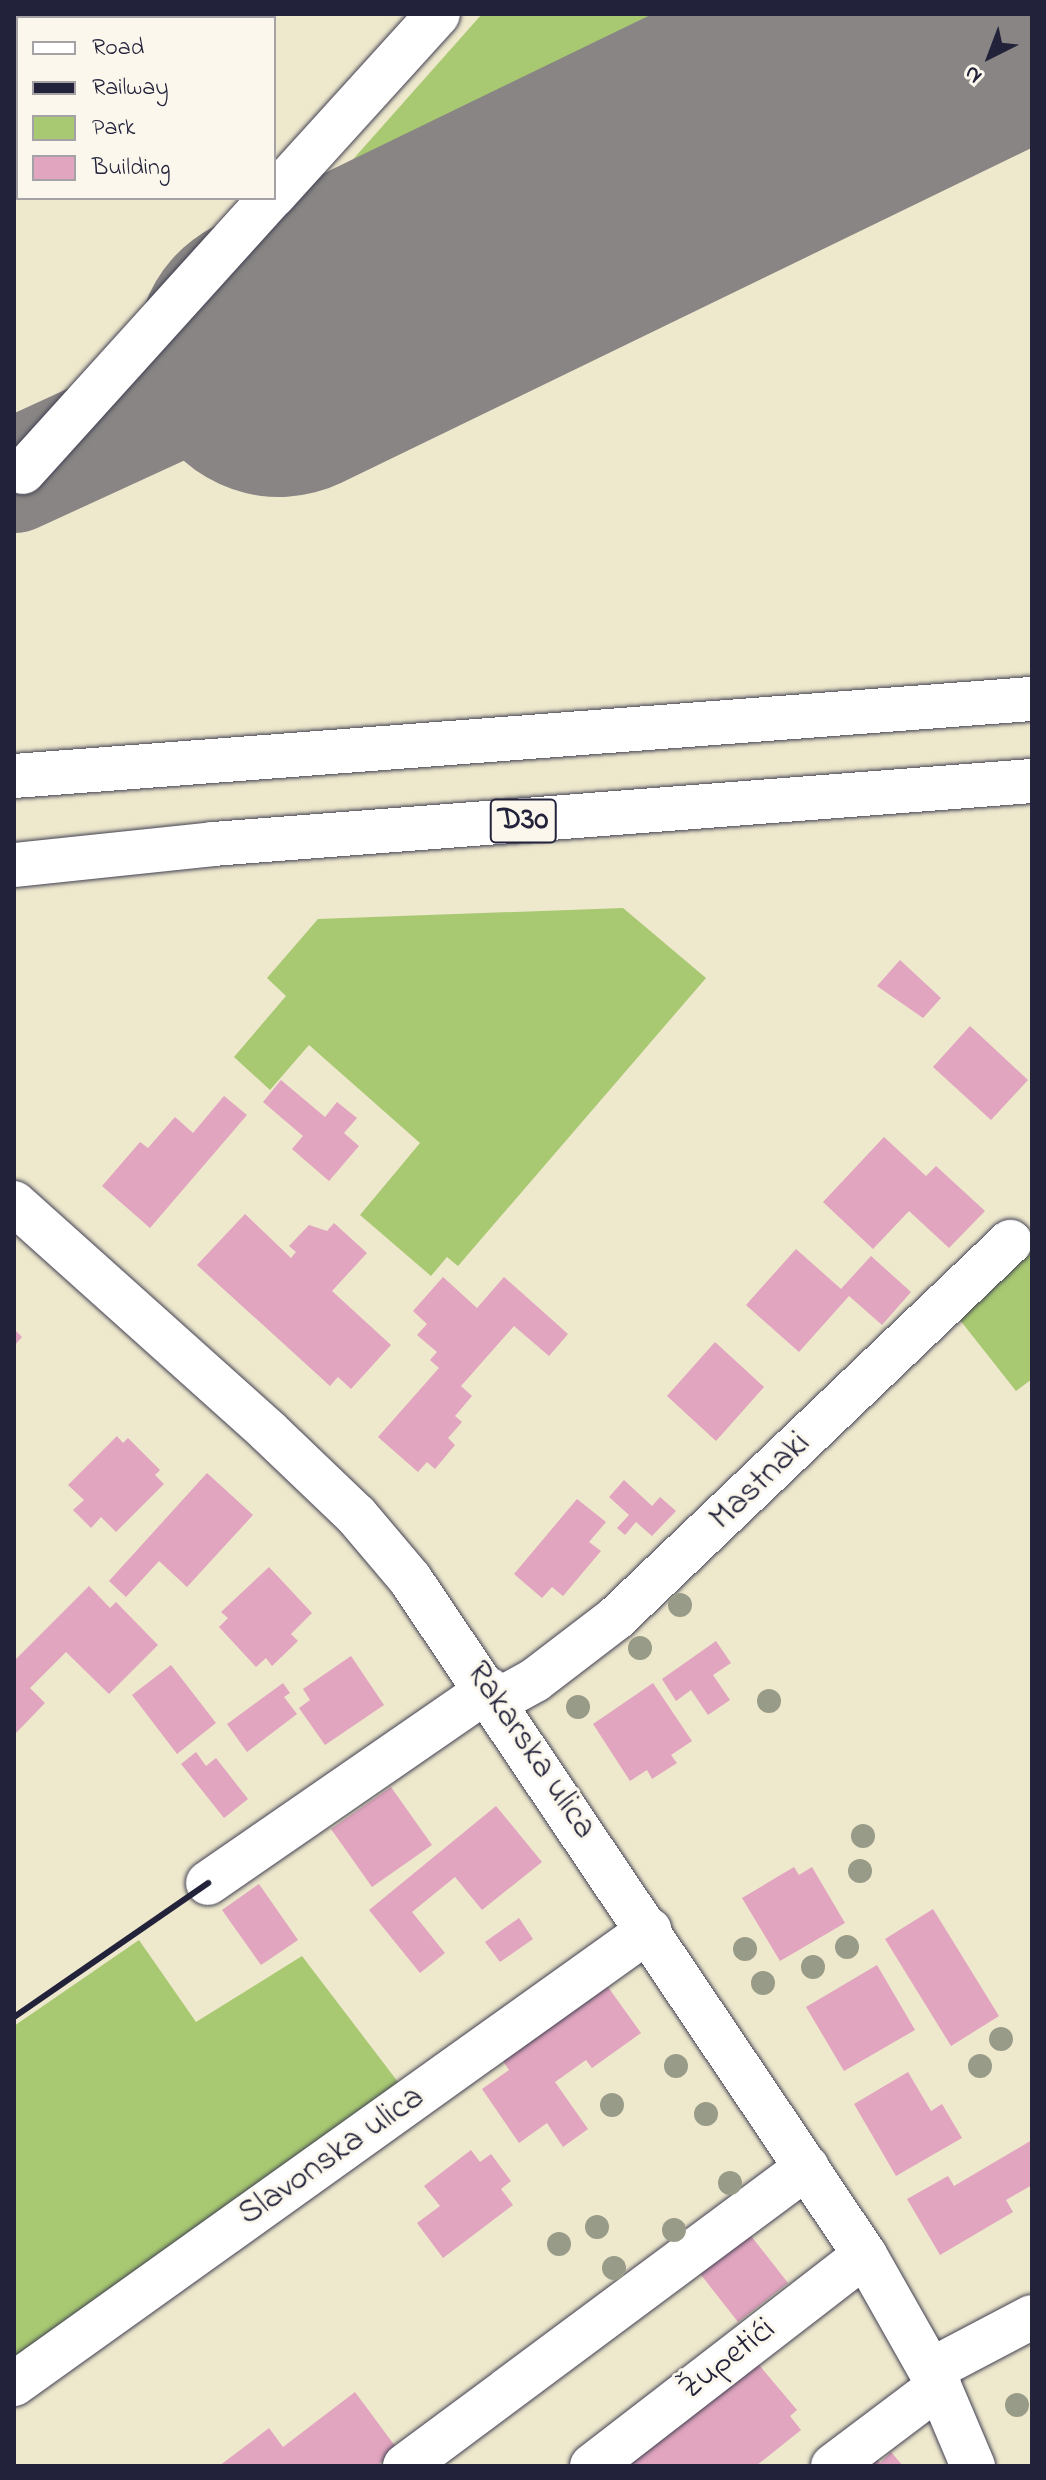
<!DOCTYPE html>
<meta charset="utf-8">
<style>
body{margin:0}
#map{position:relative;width:1046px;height:2480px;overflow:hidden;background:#eee8cd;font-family:"Indie Flower",sans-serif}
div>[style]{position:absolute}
.green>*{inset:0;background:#a8c972}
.taxiway>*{height:114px;margin:-57px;padding:0 57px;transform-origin:57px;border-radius:57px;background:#888584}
.runway>*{height:286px;margin:-143px;padding:0 143px;transform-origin:143px;border-radius:143px;background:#888584}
.building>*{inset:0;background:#e1a5bf}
.roads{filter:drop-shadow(0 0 2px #414051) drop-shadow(0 0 2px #414051)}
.minor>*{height:44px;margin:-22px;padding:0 22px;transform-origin:22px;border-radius:22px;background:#fff}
.major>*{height:44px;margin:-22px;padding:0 22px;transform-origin:22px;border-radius:22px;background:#fff}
.rail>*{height:6px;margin:-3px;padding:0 3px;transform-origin:3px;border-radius:3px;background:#22223b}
.trees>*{width:24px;height:24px;margin:-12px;border-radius:50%;background:#989b87}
span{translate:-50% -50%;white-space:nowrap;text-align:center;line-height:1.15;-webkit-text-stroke:6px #fbf7ec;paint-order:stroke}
.shield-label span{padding:2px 6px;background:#fbf7ec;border:2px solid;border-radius:6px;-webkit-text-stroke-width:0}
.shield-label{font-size:32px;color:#22223b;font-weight:700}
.street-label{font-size:34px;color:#22223b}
.frame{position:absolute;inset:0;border:16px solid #22223b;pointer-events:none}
.legend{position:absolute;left:16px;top:16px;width:260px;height:184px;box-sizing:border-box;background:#fbf7ec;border:2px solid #a4a2a5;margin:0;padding:10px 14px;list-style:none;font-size:24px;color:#22223b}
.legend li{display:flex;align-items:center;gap:16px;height:40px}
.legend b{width:40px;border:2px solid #a4a2a5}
.north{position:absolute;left:950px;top:16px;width:80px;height:80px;-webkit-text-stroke:6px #fbf7ec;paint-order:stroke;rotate:222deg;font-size:22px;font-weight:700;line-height:32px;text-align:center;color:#22223b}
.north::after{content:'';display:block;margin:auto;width:28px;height:36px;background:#22223b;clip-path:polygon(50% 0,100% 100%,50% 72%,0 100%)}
</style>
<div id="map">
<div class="green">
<div style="clip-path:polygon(482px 14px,781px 14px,478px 163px,295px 245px,285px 236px)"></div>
<div style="clip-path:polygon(623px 908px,706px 978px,458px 1266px,447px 1257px,431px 1276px,360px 1215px,420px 1143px,309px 1045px,270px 1090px,234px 1057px,286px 996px,267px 978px,318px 919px)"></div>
<div style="clip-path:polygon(1032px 1239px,1032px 1379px,1016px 1391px,956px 1315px)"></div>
<div style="clip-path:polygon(139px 1940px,196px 2022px,302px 1956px,398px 2082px,14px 2367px,14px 2026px)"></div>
</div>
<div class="taxiway">
<div style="left:14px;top:476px;width:292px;rotate:-24.7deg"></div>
</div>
<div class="runway">
<div style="left:279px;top:354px;width:779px;rotate:-25.87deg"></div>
</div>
<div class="building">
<div style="clip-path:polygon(900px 960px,941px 998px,923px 1018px,877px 986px)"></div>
<div style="clip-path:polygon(970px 1026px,1028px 1080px,991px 1120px,933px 1067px)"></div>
<div style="clip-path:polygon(281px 1080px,325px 1117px,337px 1102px,357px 1118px,344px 1133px,359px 1146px,329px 1181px,292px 1149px,303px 1136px,263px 1102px)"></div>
<div style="clip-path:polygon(224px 1096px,247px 1115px,150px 1228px,102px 1186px,140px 1142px,148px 1148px,175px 1117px,193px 1133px)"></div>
<div style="clip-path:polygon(884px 1137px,926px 1176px,936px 1166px,985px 1211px,949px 1248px,909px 1211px,873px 1249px,823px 1202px)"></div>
<div style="clip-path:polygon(245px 1214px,291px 1258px,296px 1252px,289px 1246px,309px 1225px,327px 1231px,334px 1223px,367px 1253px,332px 1291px,391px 1345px,351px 1389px,338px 1377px,330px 1386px,197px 1265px)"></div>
<div style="clip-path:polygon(796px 1249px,841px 1289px,871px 1256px,911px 1292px,882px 1325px,849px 1296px,799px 1352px,746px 1305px)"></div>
<div style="clip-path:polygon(443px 1277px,477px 1308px,504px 1277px,568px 1334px,549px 1356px,514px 1326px,461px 1386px,472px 1396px,455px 1416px,462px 1422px,448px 1438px,455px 1445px,435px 1469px,427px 1462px,418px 1472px,378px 1437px,439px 1368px,430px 1360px,437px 1352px,417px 1335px,427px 1324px,413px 1311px)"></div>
<div style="clip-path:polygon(14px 1329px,22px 1337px,14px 1346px)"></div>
<div style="clip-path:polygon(715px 1342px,764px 1387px,716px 1441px,667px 1396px)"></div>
<div style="clip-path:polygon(117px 1436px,123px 1443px,128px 1438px,160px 1470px,155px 1475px,164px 1484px,116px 1532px,101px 1517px,91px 1528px,73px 1510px,84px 1500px,68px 1485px)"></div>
<div style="clip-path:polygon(207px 1473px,253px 1515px,187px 1587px,159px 1561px,126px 1597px,109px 1581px)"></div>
<div style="clip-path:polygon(624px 1480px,652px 1506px,660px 1497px,676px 1511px,652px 1536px,636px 1522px,625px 1535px,617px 1528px,629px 1515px,609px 1497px)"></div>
<div style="clip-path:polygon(577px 1499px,606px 1522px,589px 1542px,601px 1551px,563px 1596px,552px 1587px,542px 1598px,514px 1574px)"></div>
<div style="clip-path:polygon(269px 1567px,312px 1613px,291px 1634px,298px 1641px,272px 1666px,266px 1658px,256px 1667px,219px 1627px,228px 1618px,221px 1612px)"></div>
<div style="clip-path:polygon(89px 1586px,110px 1608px,116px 1602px,158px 1645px,109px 1694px,66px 1652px,30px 1688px,45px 1703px,16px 1733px,14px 1661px)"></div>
<div style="clip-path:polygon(716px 1641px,731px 1663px,713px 1675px,730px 1700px,708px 1715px,691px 1690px,676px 1701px,662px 1679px)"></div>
<div style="clip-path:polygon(351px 1656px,384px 1705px,325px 1745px,299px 1708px,310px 1700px,303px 1689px)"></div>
<div style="clip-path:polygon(171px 1665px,216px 1723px,177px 1754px,132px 1695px)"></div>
<div style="clip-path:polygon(283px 1683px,290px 1693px,284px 1697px,297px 1714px,247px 1752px,227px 1724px)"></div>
<div style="clip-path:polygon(653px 1683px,692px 1741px,671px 1755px,677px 1763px,652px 1779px,647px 1770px,630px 1781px,593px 1724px)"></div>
<div style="clip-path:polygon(196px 1752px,206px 1766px,216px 1758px,248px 1799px,224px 1818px,181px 1764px)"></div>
<div style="clip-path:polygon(391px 1787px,432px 1845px,372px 1887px,331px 1829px)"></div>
<div style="clip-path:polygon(496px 1806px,542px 1862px,482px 1910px,455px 1877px,412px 1912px,445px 1953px,420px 1973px,369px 1910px)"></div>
<div style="clip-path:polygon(794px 1867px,799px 1875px,812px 1867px,845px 1923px,780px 1961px,742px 1898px)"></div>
<div style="clip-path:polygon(259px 1884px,298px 1940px,261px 1965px,222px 1910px)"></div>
<div style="clip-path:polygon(933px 1909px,999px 2016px,951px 2046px,885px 1939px)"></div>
<div style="clip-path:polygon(519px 1918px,533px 1939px,500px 1962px,485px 1942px)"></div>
<div style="clip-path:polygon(877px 1965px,915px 2030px,844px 2071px,806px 2007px)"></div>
<div style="clip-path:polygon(608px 1987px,641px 2033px,592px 2068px,586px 2060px,555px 2082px,588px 2129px,563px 2147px,547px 2123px,519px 2143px,482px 2089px,509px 2070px,503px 2061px)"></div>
<div style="clip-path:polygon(908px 2072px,931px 2111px,942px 2104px,962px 2138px,896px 2176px,854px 2104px)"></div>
<div style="clip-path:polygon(1032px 2140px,1032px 2185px,1006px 2200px,1013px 2212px,940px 2255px,907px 2199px,948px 2176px,954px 2186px)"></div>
<div style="clip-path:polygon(471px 2150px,480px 2162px,491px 2154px,511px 2181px,501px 2189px,513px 2205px,443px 2258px,417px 2223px,440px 2206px,424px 2186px)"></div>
<div style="clip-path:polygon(748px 2232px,788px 2283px,738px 2322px,698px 2271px)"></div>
<div style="clip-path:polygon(754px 2359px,797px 2410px,790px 2416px,801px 2430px,756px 2466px,620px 2466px)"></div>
<div style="clip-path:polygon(355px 2392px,398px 2450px,376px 2466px,219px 2466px,269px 2428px,283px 2447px)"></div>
<div style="clip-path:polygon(870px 2450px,880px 2463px,891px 2452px,903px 2466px,852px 2466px)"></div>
</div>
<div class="roads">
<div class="minor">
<div style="left:274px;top:195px;width:244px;rotate:-47.8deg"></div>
<div style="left:23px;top:472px;width:370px;rotate:-47.9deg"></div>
<div style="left:497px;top:1701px;width:43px;rotate:-28.9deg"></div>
<div style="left:535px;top:1680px;width:102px;rotate:-37.4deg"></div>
<div style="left:616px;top:1618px;width:545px;rotate:-43.66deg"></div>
<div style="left:208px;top:1883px;width:341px;rotate:-34.6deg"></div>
<div style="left:931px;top:2370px;width:114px;rotate:-27.7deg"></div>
<div style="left:14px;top:2384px;width:781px;rotate:-35.56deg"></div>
<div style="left:405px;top:2466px;width:501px;rotate:-36.64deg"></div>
<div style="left:592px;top:2466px;width:345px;rotate:-37.7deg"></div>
<div style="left:833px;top:2466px;width:133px;rotate:-37deg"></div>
</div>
<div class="major">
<div style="left:14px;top:776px;width:1021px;rotate:-4.33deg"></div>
<div style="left:14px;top:865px;width:200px;rotate:-6deg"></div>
<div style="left:213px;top:844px;width:821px;rotate:-4.4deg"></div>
<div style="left:14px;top:1203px;width:341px;rotate:41.9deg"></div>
<div style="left:268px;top:1431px;width:122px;rotate:43.7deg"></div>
<div style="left:356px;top:1515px;width:84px;rotate:49.8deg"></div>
<div style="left:410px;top:1579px;width:815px;rotate:56.06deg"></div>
<div style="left:865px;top:2255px;width:150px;rotate:60.5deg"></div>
<div style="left:939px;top:2386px;width:87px;rotate:67deg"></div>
</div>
</div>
<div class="rail">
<div style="left:14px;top:2017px;width:236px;rotate:-34.6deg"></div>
</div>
<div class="trees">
<div style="left:680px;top:1605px"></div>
<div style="left:640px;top:1648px"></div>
<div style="left:769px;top:1701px"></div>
<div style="left:578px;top:1707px"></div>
<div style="left:863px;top:1836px"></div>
<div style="left:860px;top:1871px"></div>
<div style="left:847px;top:1947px"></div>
<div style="left:745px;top:1949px"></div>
<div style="left:813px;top:1967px"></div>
<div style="left:763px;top:1983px"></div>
<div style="left:1001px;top:2039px"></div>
<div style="left:676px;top:2066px"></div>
<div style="left:980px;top:2066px"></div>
<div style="left:612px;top:2105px"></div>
<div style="left:706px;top:2114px"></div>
<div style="left:730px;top:2183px"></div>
<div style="left:597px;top:2227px"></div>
<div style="left:674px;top:2230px"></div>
<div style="left:559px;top:2244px"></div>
<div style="left:614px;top:2268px"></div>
<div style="left:1017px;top:2405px"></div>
</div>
<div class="shield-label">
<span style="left:523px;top:821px">D30</span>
</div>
<div class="street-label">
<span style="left:761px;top:1482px;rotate:-44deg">Mastnaki</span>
<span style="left:530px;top:1751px;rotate:56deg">Rakarska ulica</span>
<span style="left:332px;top:2157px;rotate:-35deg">Slavonska ulica</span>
<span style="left:728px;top:2360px;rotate:-38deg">Župetići</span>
</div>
<div class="frame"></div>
<ul class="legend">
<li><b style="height:10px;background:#fff"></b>Road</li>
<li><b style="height:10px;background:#22223b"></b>Railway</li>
<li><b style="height:22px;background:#a8c972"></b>Park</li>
<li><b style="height:22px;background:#e1a5bf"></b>Building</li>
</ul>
<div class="north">N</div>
</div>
